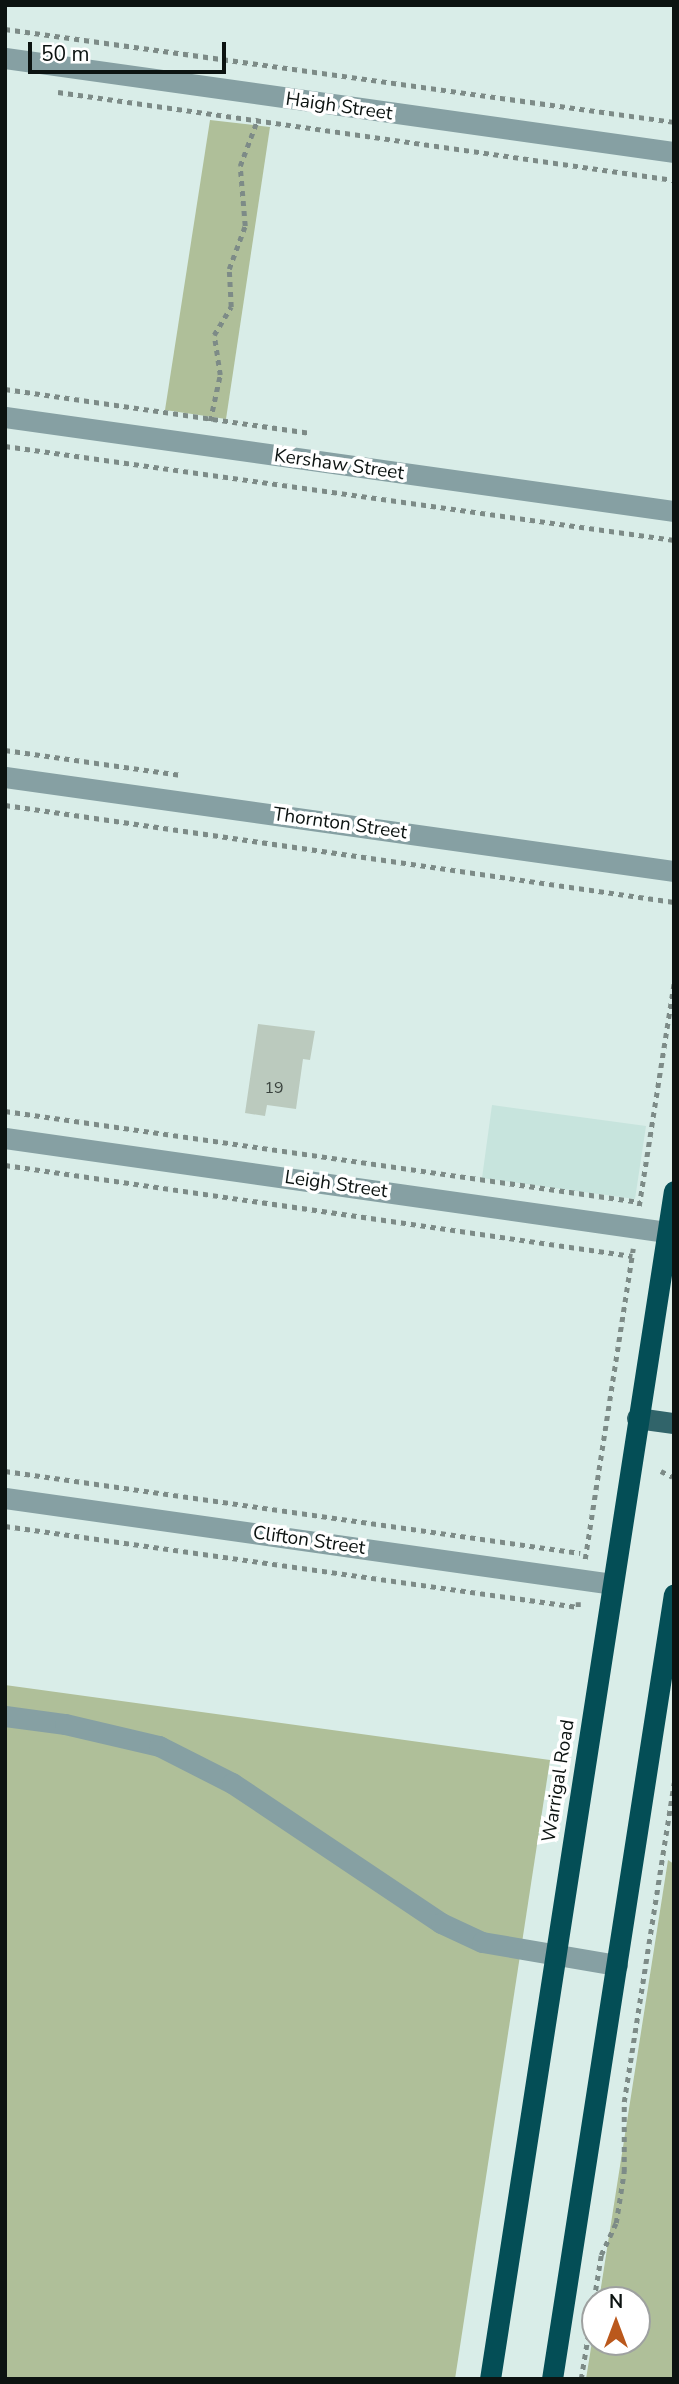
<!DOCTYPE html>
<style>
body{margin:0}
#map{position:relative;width:679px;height:2384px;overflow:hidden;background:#d9ede8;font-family:"Nunito Sans",sans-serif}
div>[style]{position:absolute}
.built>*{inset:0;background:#c7e4dd}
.green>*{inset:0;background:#afbf99}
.building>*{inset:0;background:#bbcabe}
.path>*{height:4.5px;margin-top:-2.25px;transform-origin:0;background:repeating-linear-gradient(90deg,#7d8b87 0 5px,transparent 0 10px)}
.minor>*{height:21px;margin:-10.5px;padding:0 10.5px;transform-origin:10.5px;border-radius:10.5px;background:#86a0a3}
.major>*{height:21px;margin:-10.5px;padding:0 10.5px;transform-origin:10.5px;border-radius:10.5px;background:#31646a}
.highway>*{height:21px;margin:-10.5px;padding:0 10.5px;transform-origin:10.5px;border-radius:10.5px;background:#044e56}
span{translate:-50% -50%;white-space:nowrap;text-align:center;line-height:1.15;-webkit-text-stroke:7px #fff;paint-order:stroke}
.number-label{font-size:16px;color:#38413c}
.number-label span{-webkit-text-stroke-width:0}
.street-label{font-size:19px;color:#0c1311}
.frame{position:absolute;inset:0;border:7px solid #0c1311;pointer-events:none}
.north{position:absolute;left:581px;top:2286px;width:70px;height:70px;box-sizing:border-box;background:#fff;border:2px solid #9ea1a0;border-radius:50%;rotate:0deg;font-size:19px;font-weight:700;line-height:28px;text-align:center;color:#0c1311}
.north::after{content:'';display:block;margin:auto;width:24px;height:32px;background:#ba581c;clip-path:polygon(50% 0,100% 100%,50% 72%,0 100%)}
.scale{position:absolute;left:28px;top:42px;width:198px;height:32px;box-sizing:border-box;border:4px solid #0c1311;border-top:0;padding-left:9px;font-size:21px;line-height:24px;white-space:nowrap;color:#0c1311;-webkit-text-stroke:5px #fff;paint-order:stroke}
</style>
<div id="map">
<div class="built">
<div style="clip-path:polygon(492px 1105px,646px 1126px,635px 1199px,482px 1178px)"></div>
</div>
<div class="green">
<div style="clip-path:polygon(210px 120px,270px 127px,226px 419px,165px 410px)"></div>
<div style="clip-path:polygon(5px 1685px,550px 1760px,455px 2379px,5px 2379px)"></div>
<div style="clip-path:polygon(668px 1860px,674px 1864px,674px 2379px,586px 2379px,595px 2323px,595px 2342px,637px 2342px,637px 2300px,599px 2300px)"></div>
</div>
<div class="building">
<div style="clip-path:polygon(258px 1024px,315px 1031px,310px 1060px,303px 1059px,296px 1109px,267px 1105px,265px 1116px,245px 1113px)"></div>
</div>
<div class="path">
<div style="left:5px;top:29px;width:675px;rotate:7.91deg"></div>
<div style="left:58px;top:92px;width:622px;rotate:8.13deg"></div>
<div style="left:5px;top:389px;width:307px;rotate:8.2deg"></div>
<div style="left:210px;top:421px;width:47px;rotate:-77.7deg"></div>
<div style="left:220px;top:375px;width:40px;rotate:-98.5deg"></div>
<div style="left:214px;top:335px;width:33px;rotate:-59deg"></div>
<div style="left:231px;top:307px;width:38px;rotate:-93deg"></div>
<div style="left:229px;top:269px;width:46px;rotate:-69.6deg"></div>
<div style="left:245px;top:226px;width:60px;rotate:-94.8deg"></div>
<div style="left:240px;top:166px;width:51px;rotate:-69.4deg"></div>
<div style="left:5px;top:446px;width:676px;rotate:8deg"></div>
<div style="left:5px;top:750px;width:178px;rotate:8.1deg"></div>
<div style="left:5px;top:805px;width:676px;rotate:8.25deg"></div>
<div style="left:5px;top:1111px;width:641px;rotate:8.16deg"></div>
<div style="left:5px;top:1165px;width:634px;rotate:8.26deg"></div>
<div style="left:639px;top:1206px;width:227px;rotate:-81.1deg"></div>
<div style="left:5px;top:1471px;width:581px;rotate:8.12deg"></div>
<div style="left:661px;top:1471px;width:13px;rotate:27deg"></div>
<div style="left:5px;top:1526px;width:579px;rotate:8.05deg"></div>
<div style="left:578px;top:1607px;width:5px;rotate:-90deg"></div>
<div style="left:585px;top:1559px;width:314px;rotate:-81.2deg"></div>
<div style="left:581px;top:2379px;width:126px;rotate:-80.8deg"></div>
<div style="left:601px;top:2255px;width:35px;rotate:-65deg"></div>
<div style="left:616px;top:2223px;width:52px;rotate:-81.1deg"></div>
<div style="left:624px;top:2172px;width:70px;rotate:-90deg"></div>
<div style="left:624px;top:2102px;width:323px;rotate:-81.1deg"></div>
</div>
<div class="minor">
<div style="left:5px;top:58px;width:676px;rotate:8deg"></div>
<div style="left:5px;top:417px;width:676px;rotate:8deg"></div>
<div style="left:5px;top:777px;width:676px;rotate:8deg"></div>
<div style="left:5px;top:1138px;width:668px;rotate:8.09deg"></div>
<div style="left:5px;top:1498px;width:613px;rotate:8.06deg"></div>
<div style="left:5px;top:1716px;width:61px;rotate:7.6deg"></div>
<div style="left:65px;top:1724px;width:97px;rotate:13.2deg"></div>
<div style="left:159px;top:1746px;width:82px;rotate:26.9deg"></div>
<div style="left:232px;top:1783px;width:252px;rotate:33.8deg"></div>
<div style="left:441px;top:1923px;width:45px;rotate:24.9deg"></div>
<div style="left:482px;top:1942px;width:137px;rotate:9.7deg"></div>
</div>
<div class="major">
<div style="left:637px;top:1418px;width:37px;rotate:8deg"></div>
</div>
<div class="highway">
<div style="left:490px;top:2379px;width:1202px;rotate:-81.2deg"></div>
<div style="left:552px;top:2379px;width:794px;rotate:-81.17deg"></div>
</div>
<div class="number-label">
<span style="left:274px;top:1088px">19</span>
</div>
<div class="street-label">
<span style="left:339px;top:107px;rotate:8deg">Haigh Street</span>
<span style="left:339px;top:465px;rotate:8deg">Kershaw Street</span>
<span style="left:340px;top:824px;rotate:8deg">Thornton Street</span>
<span style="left:336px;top:1185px;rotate:8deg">Leigh Street</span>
<span style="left:309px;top:1541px;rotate:8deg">Clifton Street</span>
<span style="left:559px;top:1781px;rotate:-81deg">Warrigal Road</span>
</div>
<div class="frame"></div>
<div class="north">N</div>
<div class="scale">50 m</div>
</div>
